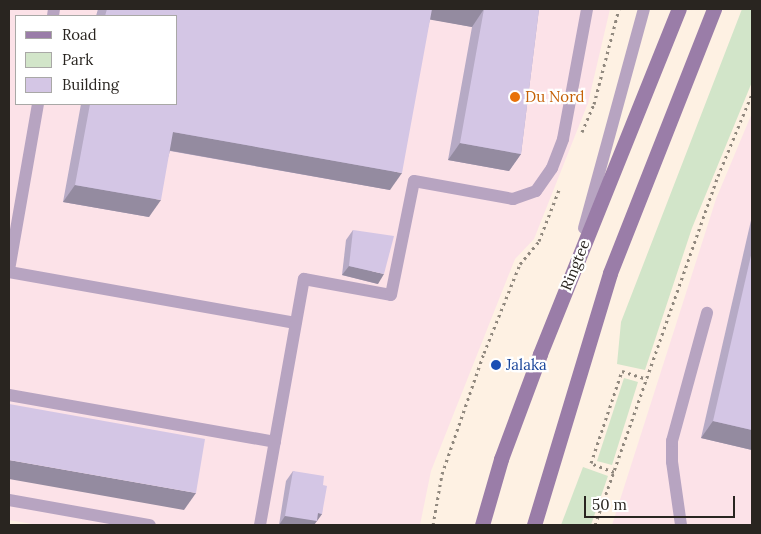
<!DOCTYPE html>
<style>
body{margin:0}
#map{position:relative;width:761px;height:534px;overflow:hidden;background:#fef1e3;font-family:Lora,serif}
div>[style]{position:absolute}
.industrial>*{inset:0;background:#fce2e8}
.green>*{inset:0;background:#d2e5c9}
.path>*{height:3px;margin-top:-1.5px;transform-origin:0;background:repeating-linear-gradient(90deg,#90887e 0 2.5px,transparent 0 6.5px)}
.service>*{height:12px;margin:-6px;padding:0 6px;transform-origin:6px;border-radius:6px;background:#b7a4c1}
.secondary>*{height:15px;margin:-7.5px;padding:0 7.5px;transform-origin:7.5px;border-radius:7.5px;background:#9a7da8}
.wall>*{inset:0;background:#b6aac5}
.shaded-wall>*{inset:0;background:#948ba0}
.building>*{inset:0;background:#d4c6e5}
.dots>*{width:14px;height:14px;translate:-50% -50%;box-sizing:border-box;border:2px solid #fff;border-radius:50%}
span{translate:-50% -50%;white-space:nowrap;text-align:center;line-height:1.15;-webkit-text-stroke:4.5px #fff;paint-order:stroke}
.food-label{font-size:15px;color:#c56008}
.left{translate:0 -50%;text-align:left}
.street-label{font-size:15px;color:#292520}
.transit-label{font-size:15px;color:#164399}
.frame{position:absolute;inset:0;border:10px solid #292520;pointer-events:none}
.legend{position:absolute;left:15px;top:15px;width:162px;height:90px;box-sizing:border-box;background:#fff;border:1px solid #a9a8a6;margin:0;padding:6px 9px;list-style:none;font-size:15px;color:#292520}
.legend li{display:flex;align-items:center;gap:10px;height:25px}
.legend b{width:25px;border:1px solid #a9a8a6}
.scale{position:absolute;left:584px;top:496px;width:151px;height:22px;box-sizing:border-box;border:2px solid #292520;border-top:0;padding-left:6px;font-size:15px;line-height:18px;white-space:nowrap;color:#292520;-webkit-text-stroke:4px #fff;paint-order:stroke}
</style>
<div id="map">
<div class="industrial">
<div style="clip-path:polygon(evenodd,9px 9px,610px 9px,588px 103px,534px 239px,515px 259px,431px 471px,420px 525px,38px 525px,9px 520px,9px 9px,16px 16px,176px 16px,176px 104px,16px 104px,16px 16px)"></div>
<div style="clip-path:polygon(752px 113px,752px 525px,612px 525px,716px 199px)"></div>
</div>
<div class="green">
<div style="clip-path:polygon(742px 9px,752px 9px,752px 82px,692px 228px,645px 370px,617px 364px,621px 322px)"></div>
<div style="clip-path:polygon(624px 378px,638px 382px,612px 465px,597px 461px)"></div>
<div style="clip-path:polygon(583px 467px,608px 476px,591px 525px,561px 525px)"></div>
</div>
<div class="path">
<div style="left:582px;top:132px;width:30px;rotate:-67deg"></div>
<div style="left:594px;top:104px;width:98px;rotate:-75.3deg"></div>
<div style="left:614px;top:472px;width:25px;rotate:-159deg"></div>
<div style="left:591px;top:463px;width:97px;rotate:-71.4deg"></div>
<div style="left:622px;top:371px;width:26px;rotate:18deg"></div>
<div style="left:433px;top:525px;width:52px;rotate:-80deg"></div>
<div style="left:442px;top:474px;width:128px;rotate:-70.9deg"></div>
<div style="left:484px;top:353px;width:96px;rotate:-68deg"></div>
<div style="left:520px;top:264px;width:30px;rotate:-50deg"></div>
<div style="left:539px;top:241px;width:58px;rotate:-68.7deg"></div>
<div style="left:595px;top:525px;width:370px;rotate:-70.6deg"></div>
<div style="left:718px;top:176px;width:89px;rotate:-67.5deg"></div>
</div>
<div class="service">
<div style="left:53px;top:16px;width:7px;rotate:-82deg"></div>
<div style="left:584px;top:228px;width:227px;rotate:-74.7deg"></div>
<div style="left:9px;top:270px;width:169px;rotate:-80.1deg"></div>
<div style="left:9px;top:272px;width:291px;rotate:10.1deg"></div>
<div style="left:9px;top:395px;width:270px;rotate:10deg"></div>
<div style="left:9px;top:500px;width:143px;rotate:10.1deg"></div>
<div style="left:260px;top:525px;width:250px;rotate:-79.9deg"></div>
<div style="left:304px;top:279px;width:88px;rotate:10.4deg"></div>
<div style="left:391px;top:295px;width:116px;rotate:-78.6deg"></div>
<div style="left:414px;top:181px;width:101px;rotate:10.3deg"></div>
<div style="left:513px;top:199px;width:24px;rotate:-19deg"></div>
<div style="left:536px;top:191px;width:28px;rotate:-55deg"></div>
<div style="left:552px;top:168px;width:31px;rotate:-69deg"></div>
<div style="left:563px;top:139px;width:132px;rotate:-79.5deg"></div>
<div style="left:681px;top:525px;width:64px;rotate:-98.1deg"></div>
<div style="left:672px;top:462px;width:21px;rotate:-90deg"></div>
<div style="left:672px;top:441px;width:133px;rotate:-74.7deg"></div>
</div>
<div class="secondary">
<div style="left:482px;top:525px;width:69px;rotate:-73.9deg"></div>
<div style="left:501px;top:459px;width:112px;rotate:-69.6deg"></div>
<div style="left:540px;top:354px;width:372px;rotate:-68.1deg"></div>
<div style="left:534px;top:525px;width:263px;rotate:-73.2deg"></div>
<div style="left:610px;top:273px;width:284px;rotate:-68.5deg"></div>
</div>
<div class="wall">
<div style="clip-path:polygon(98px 9px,539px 9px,521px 154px,509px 171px,448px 160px,472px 27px,430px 19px,390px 190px,170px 151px,149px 217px,63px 202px,81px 104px,176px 104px,176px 16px,96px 16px)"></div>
<div style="clip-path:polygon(752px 216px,752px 450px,701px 438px)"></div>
<div style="clip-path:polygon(353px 230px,378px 284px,342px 275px,346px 240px)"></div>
<div style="clip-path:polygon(293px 471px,323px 485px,322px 514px,314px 525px,279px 525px,286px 481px)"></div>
</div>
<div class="shaded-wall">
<div style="clip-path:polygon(427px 9px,484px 9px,472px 27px,421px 18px)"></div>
<div style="clip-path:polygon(173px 132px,402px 173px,390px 190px,161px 149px)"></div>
<div style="clip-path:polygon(460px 143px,521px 154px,509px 171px,448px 160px)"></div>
<div style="clip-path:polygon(75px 185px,161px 200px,149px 217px,63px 202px)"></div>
<div style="clip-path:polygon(349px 266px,384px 274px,378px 284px,342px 275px)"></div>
<div style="clip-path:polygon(713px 421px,752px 430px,752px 450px,701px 438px)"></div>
<div style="clip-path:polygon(9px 460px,196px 493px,184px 510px,9px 479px)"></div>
<div style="clip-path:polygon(318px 513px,322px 514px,314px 525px,279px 525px,285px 516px)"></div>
</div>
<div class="building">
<div style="clip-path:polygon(107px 9px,432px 9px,402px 173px,173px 132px,161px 200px,75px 185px,90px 104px,176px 104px,176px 16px,105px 16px)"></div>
<div style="clip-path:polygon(480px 9px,539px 9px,521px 154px,460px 143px,484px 9px)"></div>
<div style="clip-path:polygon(353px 230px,394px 236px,384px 274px,349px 266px)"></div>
<div style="clip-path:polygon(752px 251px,752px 430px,713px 421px)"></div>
<div style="clip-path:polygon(9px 404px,205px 439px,196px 493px,9px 460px)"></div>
<div style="clip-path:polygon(293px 471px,324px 476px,323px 485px,327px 486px,322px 514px,318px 513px,317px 521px,285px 516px)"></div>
</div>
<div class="dots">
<div style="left:515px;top:97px;background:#e8710a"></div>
<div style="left:496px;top:365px;background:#1a4fb4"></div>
</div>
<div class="food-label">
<span class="left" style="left:525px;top:97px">Du Nord</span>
</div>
<div class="street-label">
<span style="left:575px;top:265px;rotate:-68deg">Ringtee</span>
</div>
<div class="transit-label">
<span class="left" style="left:506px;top:365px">Jalaka</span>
</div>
<div class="frame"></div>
<ul class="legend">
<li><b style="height:6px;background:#9a7da8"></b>Road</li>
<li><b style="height:14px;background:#d2e5c9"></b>Park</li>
<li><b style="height:14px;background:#d4c6e5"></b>Building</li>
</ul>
<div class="scale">50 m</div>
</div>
